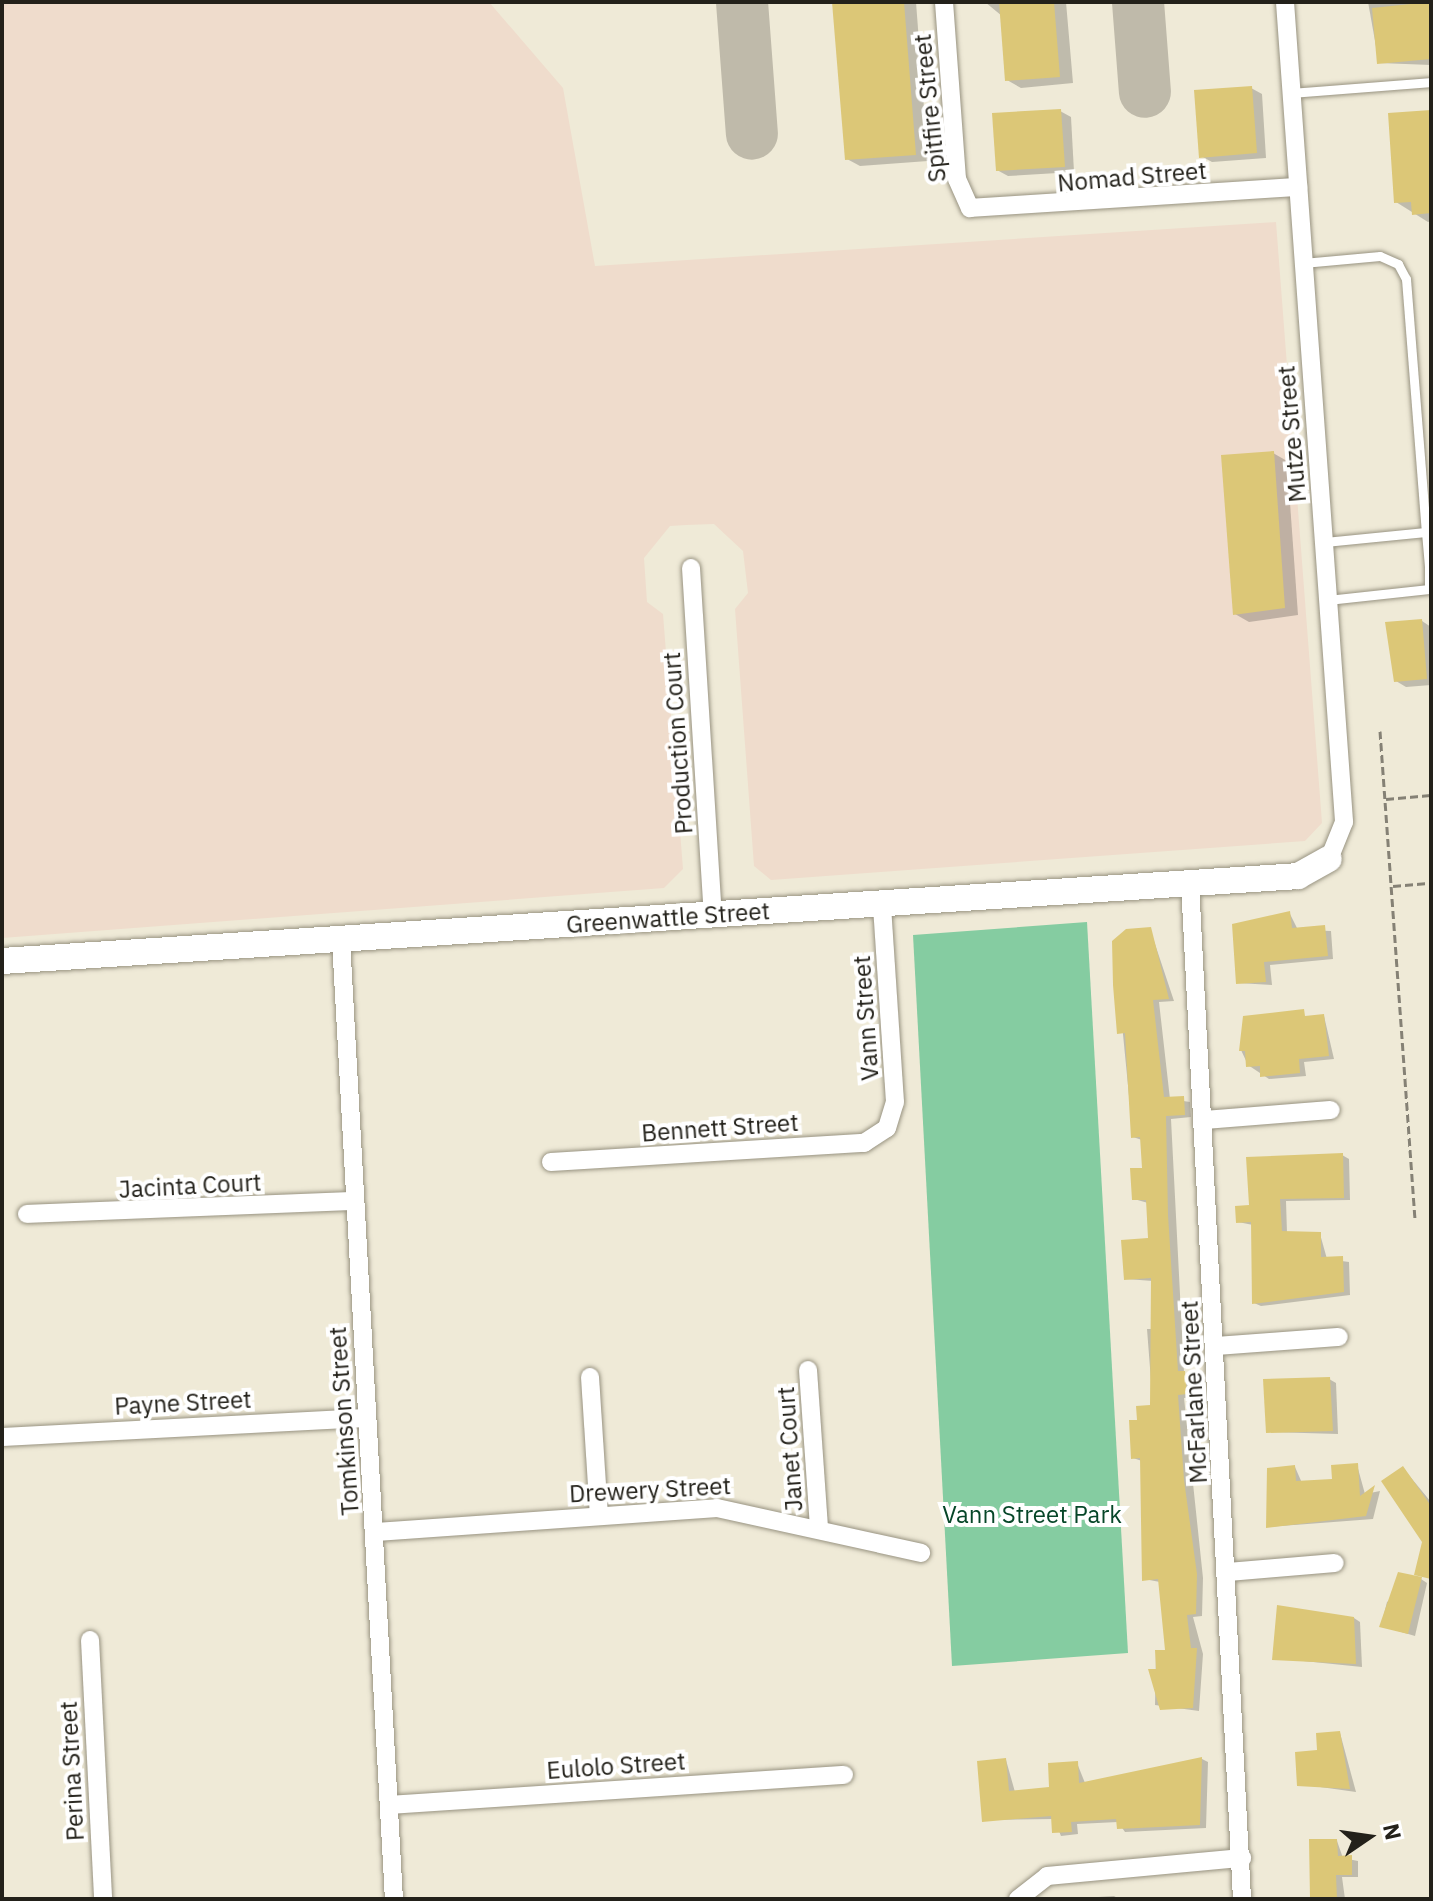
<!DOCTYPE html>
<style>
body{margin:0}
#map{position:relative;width:1433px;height:1901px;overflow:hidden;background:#efead7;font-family:"IBM Plex Sans",sans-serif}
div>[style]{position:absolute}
.industrial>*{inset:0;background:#efdccc}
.green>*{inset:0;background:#85cca1}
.shadow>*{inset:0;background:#0003}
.taxiway>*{height:52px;margin:-26px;padding:0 26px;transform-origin:26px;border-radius:26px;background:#bfbaaa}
.building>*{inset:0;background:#dcc777}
.path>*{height:3px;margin-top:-1.5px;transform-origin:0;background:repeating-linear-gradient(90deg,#858175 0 8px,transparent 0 12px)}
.roads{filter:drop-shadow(0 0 2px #989381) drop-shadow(0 0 2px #989381)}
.lane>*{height:9px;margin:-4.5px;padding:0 4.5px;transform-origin:4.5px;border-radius:4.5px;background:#fff}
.street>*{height:18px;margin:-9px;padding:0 9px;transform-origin:9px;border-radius:9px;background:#fff}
.secondary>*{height:26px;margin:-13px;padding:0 13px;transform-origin:13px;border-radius:13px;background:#fff}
span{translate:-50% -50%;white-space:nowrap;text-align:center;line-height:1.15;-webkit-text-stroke:8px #fff;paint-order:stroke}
.street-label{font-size:24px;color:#23211a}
.park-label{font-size:24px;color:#064628}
.frame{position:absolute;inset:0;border:4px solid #23211a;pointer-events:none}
.north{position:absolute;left:1329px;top:1797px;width:80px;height:80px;-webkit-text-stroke:6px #fff;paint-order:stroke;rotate:77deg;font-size:22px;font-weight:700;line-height:32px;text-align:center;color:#23211a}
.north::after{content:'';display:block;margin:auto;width:28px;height:36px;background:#23211a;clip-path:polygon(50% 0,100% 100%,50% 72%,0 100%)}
</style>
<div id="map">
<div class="industrial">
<div style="clip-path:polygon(2px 2px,489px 2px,563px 88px,595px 266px,1276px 222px,1322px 823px,1305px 841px,771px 880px,754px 866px,735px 609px,748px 593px,743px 551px,714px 524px,686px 525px,670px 526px,644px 558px,647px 602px,663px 614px,683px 869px,664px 888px,2px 938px)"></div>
</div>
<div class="green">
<div style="clip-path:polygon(1087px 922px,1128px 1653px,952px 1666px,913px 935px)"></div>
</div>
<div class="shadow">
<div style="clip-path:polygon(836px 2px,916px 2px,928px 161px,860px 166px,847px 159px)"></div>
<div style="clip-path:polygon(985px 2px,1066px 2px,1073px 83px,1021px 88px,1007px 80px,1002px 16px)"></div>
<div style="clip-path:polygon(1368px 2px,1431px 5px,1431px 65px,1379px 63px)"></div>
<div style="clip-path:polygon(1251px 88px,1262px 94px,1266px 158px,1212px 162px,1201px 156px)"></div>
<div style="clip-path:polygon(1060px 111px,1071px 117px,1074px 172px,1008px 176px,997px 170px)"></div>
<div style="clip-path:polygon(1431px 112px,1431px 221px,1428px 222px,1396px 202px)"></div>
<div style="clip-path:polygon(1273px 453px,1287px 461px,1298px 615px,1249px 622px,1235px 614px)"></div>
<div style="clip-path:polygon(1422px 621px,1431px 627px,1431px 685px,1406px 687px,1396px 681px)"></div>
<div style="clip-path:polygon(1290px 914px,1298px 930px,1331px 931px,1333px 959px,1270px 965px,1272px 985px,1238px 983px)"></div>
<div style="clip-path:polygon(1150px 929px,1174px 1001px,1159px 1002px,1170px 1099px,1190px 1102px,1191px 1117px,1171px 1119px,1184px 1372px,1193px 1397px,1184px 1398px,1203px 1578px,1202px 1616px,1193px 1617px,1203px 1654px,1199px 1711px,1155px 1705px,1156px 1652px,1168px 1652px,1160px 1582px,1144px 1579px,1142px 1461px,1133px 1458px,1139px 1422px,1153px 1407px,1147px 1329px,1155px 1329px,1153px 1281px,1126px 1279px,1150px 1240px,1148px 1203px,1134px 1199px,1144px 1170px,1142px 1140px,1133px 1137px,1114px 942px)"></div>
<div style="clip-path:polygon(1324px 1016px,1334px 1059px,1304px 1062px,1306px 1076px,1269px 1079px,1248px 1065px,1241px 1050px)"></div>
<div style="clip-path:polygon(1342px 1155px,1349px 1159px,1350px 1200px,1286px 1201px,1287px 1233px,1320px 1234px,1327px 1259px,1349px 1262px,1350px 1295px,1261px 1306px,1254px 1303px,1253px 1225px,1238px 1222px,1251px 1207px)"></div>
<div style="clip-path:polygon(1329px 1379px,1336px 1383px,1338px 1434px,1268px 1432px)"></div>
<div style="clip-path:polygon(1357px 1465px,1365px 1494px,1380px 1491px,1373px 1519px,1268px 1527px,1295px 1467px,1302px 1483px,1334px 1481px)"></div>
<div style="clip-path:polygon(1403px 1468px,1431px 1502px,1431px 1550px)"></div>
<div style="clip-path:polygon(1421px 1579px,1427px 1583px,1415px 1636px,1381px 1626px,1387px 1602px)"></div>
<div style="clip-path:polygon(1354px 1618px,1360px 1622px,1362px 1667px,1274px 1658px)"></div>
<div style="clip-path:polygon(1340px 1733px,1356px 1792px,1299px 1784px,1319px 1752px)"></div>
<div style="clip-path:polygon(1202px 1759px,1208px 1762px,1206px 1828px,1125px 1832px,1118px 1822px,1077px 1824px,1078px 1834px,1061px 1836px,1054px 1819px,984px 1820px,1006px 1760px,1015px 1792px,1052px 1789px,1077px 1763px,1085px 1783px)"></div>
<div style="clip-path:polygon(1337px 1841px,1343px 1858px,1358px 1861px,1358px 1877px,1342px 1877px,1345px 1899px,1312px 1899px)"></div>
<div style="clip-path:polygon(1114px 1896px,1119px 1899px,1098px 1899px,1098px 1897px)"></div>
</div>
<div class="taxiway">
<div style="left:742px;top:2px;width:132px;rotate:85.7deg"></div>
<div style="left:1138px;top:2px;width:90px;rotate:85.6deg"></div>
</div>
<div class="building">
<div style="clip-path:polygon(832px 2px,904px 2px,916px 155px,845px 160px)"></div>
<div style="clip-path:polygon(999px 2px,1054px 2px,1060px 77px,1005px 81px)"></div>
<div style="clip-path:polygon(1430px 2px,1431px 59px,1377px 64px,1372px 8px)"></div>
<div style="clip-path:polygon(1252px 86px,1257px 153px,1199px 158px,1194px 90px)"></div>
<div style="clip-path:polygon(1061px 109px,1065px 167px,996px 171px,992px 113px)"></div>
<div style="clip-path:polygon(1431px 110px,1431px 213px,1412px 215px,1411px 202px,1394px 203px,1388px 113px)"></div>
<div style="clip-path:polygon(1274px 451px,1285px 608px,1233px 615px,1221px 455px)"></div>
<div style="clip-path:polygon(1422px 619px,1427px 679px,1394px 682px,1385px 622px)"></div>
<div style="clip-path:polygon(1290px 911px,1292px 928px,1325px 925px,1328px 956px,1264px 962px,1266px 982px,1236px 984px,1232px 924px)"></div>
<div style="clip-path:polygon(1151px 927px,1169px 999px,1153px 1000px,1164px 1097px,1184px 1096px,1185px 1115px,1166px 1116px,1168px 1215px,1178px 1371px,1185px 1371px,1187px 1394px,1178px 1395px,1184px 1480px,1197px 1574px,1196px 1614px,1187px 1615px,1191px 1648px,1197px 1648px,1193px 1708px,1160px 1710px,1148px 1669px,1156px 1669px,1155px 1650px,1165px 1650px,1158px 1579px,1142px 1581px,1140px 1458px,1131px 1459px,1129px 1420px,1137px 1420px,1136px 1406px,1150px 1405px,1151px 1278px,1124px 1280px,1121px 1240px,1148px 1238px,1146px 1200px,1132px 1200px,1130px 1168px,1142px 1168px,1140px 1137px,1131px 1138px,1125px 1033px,1117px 1034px,1113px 985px,1112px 941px,1126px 929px)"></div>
<div style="clip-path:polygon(1304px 1009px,1305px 1016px,1324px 1014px,1329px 1056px,1299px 1059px,1300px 1073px,1260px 1077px,1260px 1066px,1246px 1067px,1245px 1051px,1239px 1051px,1243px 1016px)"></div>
<div style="clip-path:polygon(1343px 1153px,1344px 1198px,1280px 1199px,1282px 1231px,1321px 1232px,1321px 1257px,1343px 1256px,1344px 1292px,1252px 1304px,1251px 1222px,1236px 1223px,1235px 1206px,1249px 1205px,1246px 1157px)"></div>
<div style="clip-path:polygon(1330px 1377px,1333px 1431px,1266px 1433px,1263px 1379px)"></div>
<div style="clip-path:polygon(1358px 1463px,1360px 1496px,1375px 1485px,1366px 1516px,1266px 1528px,1267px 1468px,1295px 1465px,1296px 1481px,1332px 1479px,1331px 1465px)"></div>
<div style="clip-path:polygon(1403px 1466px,1431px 1506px,1431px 1579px,1414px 1575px,1422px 1542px,1381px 1481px)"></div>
<div style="clip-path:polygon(1398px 1572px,1422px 1577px,1408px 1634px,1379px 1627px)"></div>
<div style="clip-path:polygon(1277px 1605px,1354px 1617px,1356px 1664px,1272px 1660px)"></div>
<div style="clip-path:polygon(1340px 1731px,1350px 1789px,1297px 1786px,1295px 1752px,1317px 1750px,1316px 1733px)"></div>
<div style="clip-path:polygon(1202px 1757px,1200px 1825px,1117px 1829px,1116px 1819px,1071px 1822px,1072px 1832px,1052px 1833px,1051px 1816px,982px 1822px,977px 1761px,1006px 1758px,1009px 1791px,1049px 1787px,1048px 1763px,1078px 1761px,1079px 1783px)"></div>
<div style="clip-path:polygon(1309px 1839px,1337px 1839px,1338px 1856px,1352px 1855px,1352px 1875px,1336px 1875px,1337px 1899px,1310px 1899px)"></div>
</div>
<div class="path">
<div style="left:1380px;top:731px;width:491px;rotate:85.9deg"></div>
<div style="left:1386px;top:799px;width:45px;rotate:-5.1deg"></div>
<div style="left:1393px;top:886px;width:38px;rotate:-5deg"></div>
</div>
<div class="roads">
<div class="lane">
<div style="left:1292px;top:93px;width:139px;rotate:-4.5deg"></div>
<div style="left:1303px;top:263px;width:77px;rotate:-5.2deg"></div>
<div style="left:1380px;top:256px;width:20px;rotate:24deg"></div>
<div style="left:1398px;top:264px;width:17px;rotate:62deg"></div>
<div style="left:1406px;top:279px;width:254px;rotate:85.5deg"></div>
<div style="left:1325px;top:542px;width:101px;rotate:-5.7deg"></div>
<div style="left:1426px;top:532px;width:35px;rotate:85deg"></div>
<div style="left:1429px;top:567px;width:22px;rotate:90deg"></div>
<div style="left:1429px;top:589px;width:102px;rotate:173.8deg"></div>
</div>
<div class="street">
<div style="left:944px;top:2px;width:177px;rotate:85.8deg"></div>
<div style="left:957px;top:179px;width:32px;rotate:66deg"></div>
<div style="left:970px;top:208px;width:329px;rotate:-3.7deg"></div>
<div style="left:1285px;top:2px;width:822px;rotate:85.88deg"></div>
<div style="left:1344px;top:822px;width:40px;rotate:112deg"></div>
<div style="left:691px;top:568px;width:348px;rotate:86.4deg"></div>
<div style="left:1190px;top:883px;width:1017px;rotate:87.07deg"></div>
<div style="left:341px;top:940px;width:960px;rotate:86.84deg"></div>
<div style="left:1204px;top:1120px;width:127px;rotate:-4.5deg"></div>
<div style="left:551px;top:1162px;width:314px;rotate:-3.5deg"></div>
<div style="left:864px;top:1143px;width:27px;rotate:-33deg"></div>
<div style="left:887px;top:1128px;width:27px;rotate:-73deg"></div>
<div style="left:895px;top:1102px;width:198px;rotate:-93.8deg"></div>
<div style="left:27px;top:1214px;width:328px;rotate:-2.3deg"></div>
<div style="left:1215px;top:1346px;width:124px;rotate:-4.2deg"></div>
<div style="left:808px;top:1370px;width:156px;rotate:86deg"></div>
<div style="left:590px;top:1377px;width:138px;rotate:86.3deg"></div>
<div style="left:2px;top:1437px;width:364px;rotate:-3deg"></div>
<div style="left:376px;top:1532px;width:342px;rotate:-4deg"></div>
<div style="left:717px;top:1508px;width:209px;rotate:12.4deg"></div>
<div style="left:1228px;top:1572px;width:107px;rotate:-4.8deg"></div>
<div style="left:90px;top:1640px;width:259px;rotate:87.1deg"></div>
<div style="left:390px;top:1805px;width:455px;rotate:-3.8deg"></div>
<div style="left:1018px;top:1899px;width:37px;rotate:-38deg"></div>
<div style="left:1047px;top:1876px;width:196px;rotate:-5.3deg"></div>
</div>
<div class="secondary">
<div style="left:2px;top:961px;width:1299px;rotate:-3.75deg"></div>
<div style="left:1298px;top:876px;width:35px;rotate:-29deg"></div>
</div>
</div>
<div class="street-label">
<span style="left:930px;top:108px;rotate:-96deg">Spitfire Street</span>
<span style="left:1132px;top:177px;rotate:-5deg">Nomad Street</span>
<span style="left:1292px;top:434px;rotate:-95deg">Mutze Street</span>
<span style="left:678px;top:743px;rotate:-94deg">Production Court</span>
<span style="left:668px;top:918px;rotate:-4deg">Greenwattle Street</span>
<span style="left:866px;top:1018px;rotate:-94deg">Vann Street</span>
<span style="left:720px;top:1128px;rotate:-4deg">Bennett Street</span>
<span style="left:190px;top:1186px;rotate:-3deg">Jacinta Court</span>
<span style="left:1194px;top:1392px;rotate:-93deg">McFarlane Street</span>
<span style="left:183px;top:1403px;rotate:-3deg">Payne Street</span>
<span style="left:344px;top:1421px;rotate:-94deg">Tomkinson Street</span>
<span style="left:790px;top:1449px;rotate:-94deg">Janet Court</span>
<span style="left:650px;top:1490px;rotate:-3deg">Drewery Street</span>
<span style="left:616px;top:1766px;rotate:-4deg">Eulolo Street</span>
<span style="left:72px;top:1771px;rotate:-93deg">Perina Street</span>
</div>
<div class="park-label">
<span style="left:1032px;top:1515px">Vann Street Park</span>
</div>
<div class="frame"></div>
<div class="north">N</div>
</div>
